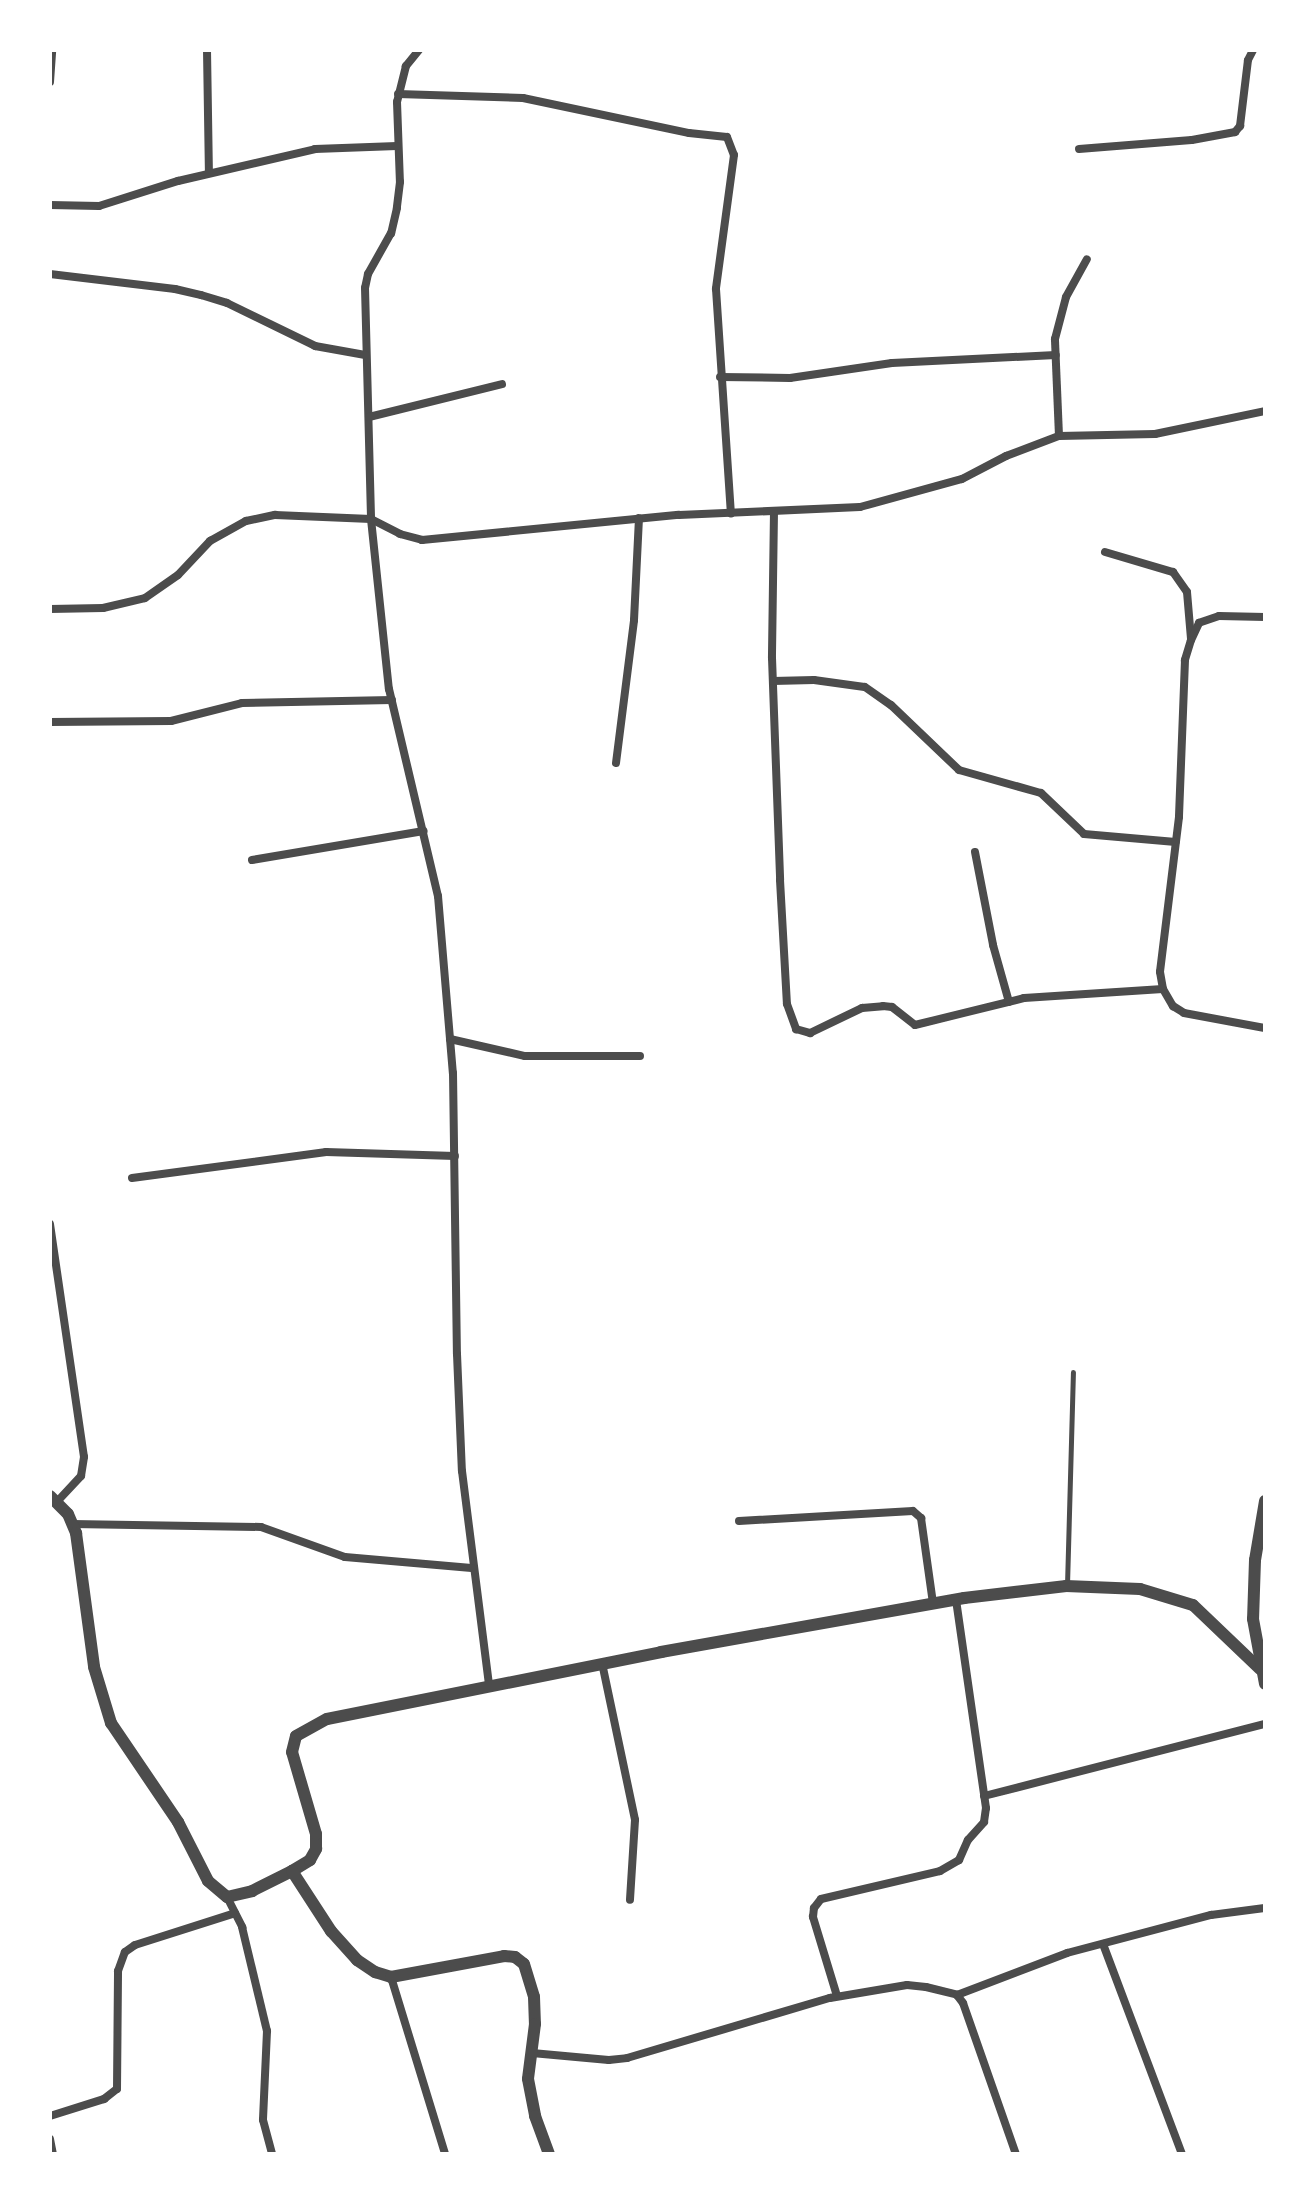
<!DOCTYPE html>
<style>
body{margin:0}
#map{position:relative;width:1315px;height:2204px;overflow:hidden;background:#fff;font-family:"Archivo Narrow",sans-serif}
div>[style]{position:absolute}
.service>*{height:5px;margin:-2.5px;padding:0 2.5px;transform-origin:2.5px;border-radius:2.5px;background:#4c4c4c}
.minor>*{height:8px;margin:-4px;padding:0 4px;transform-origin:4px;border-radius:4px;background:#4c4c4c}
.tertiary>*{height:12px;margin:-6px;padding:0 6px;transform-origin:6px;border-radius:6px;background:#4c4c4c}
span{translate:-50% -50%;white-space:nowrap;text-align:center;line-height:1.15;-webkit-text-stroke:6px #fff;paint-order:stroke}
.frame{position:absolute;inset:0;border:52px solid #fff;pointer-events:none}
</style>
<div id="map">
<div class="service">
<div style="left:1067px;top:1585px;width:213px;rotate:-88.4deg"></div>
</div>
<div class="minor">
<div style="left:207px;top:50px;width:123px;rotate:89.1deg"></div>
<div style="left:419px;top:50px;width:21px;rotate:129deg"></div>
<div style="left:406px;top:66px;width:37px;rotate:104deg"></div>
<div style="left:397px;top:102px;width:80px;rotate:87.9deg"></div>
<div style="left:400px;top:182px;width:26px;rotate:97deg"></div>
<div style="left:397px;top:208px;width:26px;rotate:103deg"></div>
<div style="left:391px;top:233px;width:47px;rotate:119.3deg"></div>
<div style="left:368px;top:274px;width:14px;rotate:102deg"></div>
<div style="left:365px;top:288px;width:231px;rotate:88.5deg"></div>
<div style="left:371px;top:519px;width:171px;rotate:84deg"></div>
<div style="left:389px;top:689px;width:213px;rotate:76.7deg"></div>
<div style="left:438px;top:896px;width:178px;rotate:85.2deg"></div>
<div style="left:453px;top:1073px;width:281px;rotate:89.2deg"></div>
<div style="left:457px;top:1354px;width:117px;rotate:87.6deg"></div>
<div style="left:462px;top:1471px;width:216px;rotate:82.8deg"></div>
<div style="left:50px;top:82px;width:32px;rotate:-86deg"></div>
<div style="left:398px;top:94px;width:125px;rotate:1.8deg"></div>
<div style="left:523px;top:98px;width:170px;rotate:11.9deg"></div>
<div style="left:689px;top:133px;width:38px;rotate:6deg"></div>
<div style="left:727px;top:137px;width:19px;rotate:69deg"></div>
<div style="left:734px;top:155px;width:135px;rotate:97.7deg"></div>
<div style="left:716px;top:289px;width:225px;rotate:86.2deg"></div>
<div style="left:1079px;top:149px;width:113px;rotate:-4.6deg"></div>
<div style="left:1192px;top:140px;width:44px;rotate:-10.5deg"></div>
<div style="left:1235px;top:132px;width:8px;rotate:-50deg"></div>
<div style="left:1240px;top:126px;width:66px;rotate:-83.1deg"></div>
<div style="left:1248px;top:60px;width:11px;rotate:-63deg"></div>
<div style="left:50px;top:205px;width:49px;rotate:1.2deg"></div>
<div style="left:99px;top:206px;width:83px;rotate:-17.6deg"></div>
<div style="left:178px;top:181px;width:141px;rotate:-13.1deg"></div>
<div style="left:315px;top:149px;width:82px;rotate:-2.1deg"></div>
<div style="left:50px;top:274px;width:126px;rotate:6.8deg"></div>
<div style="left:175px;top:289px;width:27px;rotate:13deg"></div>
<div style="left:201px;top:295px;width:27px;rotate:17deg"></div>
<div style="left:227px;top:303px;width:98px;rotate:26deg"></div>
<div style="left:315px;top:346px;width:51px;rotate:10.2deg"></div>
<div style="left:720px;top:377px;width:70px;rotate:0.8deg"></div>
<div style="left:790px;top:378px;width:103px;rotate:-8.4deg"></div>
<div style="left:892px;top:363px;width:164px;rotate:-2.8deg"></div>
<div style="left:369px;top:417px;width:137px;rotate:-13.9deg"></div>
<div style="left:1059px;top:436px;width:97px;rotate:-92.4deg"></div>
<div style="left:1055px;top:339px;width:43px;rotate:-75.3deg"></div>
<div style="left:1066px;top:297px;width:43px;rotate:-61.1deg"></div>
<div style="left:774px;top:511px;width:147px;rotate:90.8deg"></div>
<div style="left:772px;top:658px;width:222px;rotate:87.9deg"></div>
<div style="left:780px;top:880px;width:124px;rotate:86.8deg"></div>
<div style="left:787px;top:1004px;width:27px;rotate:70deg"></div>
<div style="left:796px;top:1029px;width:15px;rotate:16deg"></div>
<div style="left:810px;top:1033px;width:58px;rotate:-25.7deg"></div>
<div style="left:862px;top:1008px;width:21px;rotate:-5deg"></div>
<div style="left:883px;top:1006px;width:9px;rotate:6deg"></div>
<div style="left:892px;top:1007px;width:29px;rotate:38deg"></div>
<div style="left:915px;top:1025px;width:112px;rotate:-13.9deg"></div>
<div style="left:1024px;top:998px;width:139px;rotate:-3.7deg"></div>
<div style="left:1105px;top:552px;width:71px;rotate:16.4deg"></div>
<div style="left:1173px;top:572px;width:24px;rotate:55deg"></div>
<div style="left:1187px;top:592px;width:47px;rotate:85.1deg"></div>
<div style="left:50px;top:609px;width:53px;rotate:-1.1deg"></div>
<div style="left:103px;top:608px;width:43px;rotate:-13.4deg"></div>
<div style="left:145px;top:598px;width:40px;rotate:-34.9deg"></div>
<div style="left:178px;top:575px;width:47px;rotate:-46.7deg"></div>
<div style="left:210px;top:541px;width:41px;rotate:-29.1deg"></div>
<div style="left:246px;top:521px;width:30px;rotate:-12deg"></div>
<div style="left:275px;top:515px;width:96px;rotate:2.4deg"></div>
<div style="left:371px;top:519px;width:33px;rotate:27deg"></div>
<div style="left:400px;top:534px;width:23px;rotate:15deg"></div>
<div style="left:422px;top:540px;width:258px;rotate:-5.6deg"></div>
<div style="left:679px;top:515px;width:181px;rotate:-2.5deg"></div>
<div style="left:860px;top:507px;width:106px;rotate:-15.4deg"></div>
<div style="left:962px;top:479px;width:50px;rotate:-27.6deg"></div>
<div style="left:1006px;top:456px;width:57px;rotate:-20.7deg"></div>
<div style="left:1059px;top:436px;width:96px;rotate:-1.2deg"></div>
<div style="left:1155px;top:434px;width:112px;rotate:-11.8deg"></div>
<div style="left:1265px;top:617px;width:46px;rotate:-178.8deg"></div>
<div style="left:1219px;top:616px;width:21px;rotate:161deg"></div>
<div style="left:1199px;top:623px;width:19px;rotate:115deg"></div>
<div style="left:1191px;top:640px;width:21px;rotate:107deg"></div>
<div style="left:1185px;top:660px;width:157px;rotate:92.2deg"></div>
<div style="left:1179px;top:817px;width:156px;rotate:97deg"></div>
<div style="left:1160px;top:972px;width:17px;rotate:80deg"></div>
<div style="left:1163px;top:989px;width:20px;rotate:60deg"></div>
<div style="left:1173px;top:1006px;width:13px;rotate:32deg"></div>
<div style="left:1184px;top:1013px;width:82px;rotate:10.5deg"></div>
<div style="left:773px;top:681px;width:41px;rotate:-1.4deg"></div>
<div style="left:814px;top:680px;width:51px;rotate:7.8deg"></div>
<div style="left:865px;top:687px;width:32px;rotate:35deg"></div>
<div style="left:891px;top:705px;width:94px;rotate:43.7deg"></div>
<div style="left:959px;top:770px;width:85px;rotate:15.7deg"></div>
<div style="left:1041px;top:793px;width:59px;rotate:43.6deg"></div>
<div style="left:1084px;top:834px;width:92px;rotate:5deg"></div>
<div style="left:50px;top:722px;width:121px;rotate:-0.5deg"></div>
<div style="left:171px;top:721px;width:73px;rotate:-14.2deg"></div>
<div style="left:242px;top:703px;width:150px;rotate:-1.1deg"></div>
<div style="left:616px;top:763px;width:144px;rotate:-82.8deg"></div>
<div style="left:634px;top:620px;width:102px;rotate:-87.2deg"></div>
<div style="left:975px;top:852px;width:95px;rotate:79deg"></div>
<div style="left:993px;top:945px;width:59px;rotate:74.3deg"></div>
<div style="left:252px;top:860px;width:174px;rotate:-9.6deg"></div>
<div style="left:450px;top:1039px;width:77px;rotate:12.8deg"></div>
<div style="left:525px;top:1056px;width:115px"></div>
<div style="left:132px;top:1178px;width:196px;rotate:-7.6deg"></div>
<div style="left:326px;top:1152px;width:129px;rotate:1.8deg"></div>
<div style="left:50px;top:1224px;width:235px;rotate:81.7deg"></div>
<div style="left:84px;top:1457px;width:19px;rotate:99deg"></div>
<div style="left:81px;top:1476px;width:34px;rotate:133deg"></div>
<div style="left:739px;top:1521px;width:174px;rotate:-3.3deg"></div>
<div style="left:913px;top:1511px;width:11px;rotate:41deg"></div>
<div style="left:921px;top:1518px;width:86px;rotate:82deg"></div>
<div style="left:72px;top:1524px;width:189px;rotate:0.9deg"></div>
<div style="left:261px;top:1527px;width:89px;rotate:19.7deg"></div>
<div style="left:345px;top:1557px;width:127px;rotate:5deg"></div>
<div style="left:602px;top:1663px;width:160px;rotate:78.1deg"></div>
<div style="left:635px;top:1820px;width:80px;rotate:93.6deg"></div>
<div style="left:984px;top:1796px;width:290px;rotate:-14.4deg"></div>
<div style="left:227px;top:1897px;width:34px;rotate:63deg"></div>
<div style="left:242px;top:1927px;width:107px;rotate:76.5deg"></div>
<div style="left:267px;top:2031px;width:89px;rotate:92.6deg"></div>
<div style="left:263px;top:2120px;width:35px;rotate:75deg"></div>
<div style="left:1103px;top:1944px;width:224px;rotate:69.4deg"></div>
<div style="left:391px;top:1977px;width:185px;rotate:73deg"></div>
<div style="left:957px;top:1995px;width:118px;rotate:-20.9deg"></div>
<div style="left:1067px;top:1953px;width:149px;rotate:-14.8deg"></div>
<div style="left:1211px;top:1915px;width:54px;rotate:-7.4deg"></div>
<div style="left:837px;top:1996px;width:83px;rotate:-106.9deg"></div>
<div style="left:813px;top:1917px;width:9px;rotate:-84deg"></div>
<div style="left:814px;top:1908px;width:11px;rotate:-52deg"></div>
<div style="left:821px;top:1899px;width:122px;rotate:-13.2deg"></div>
<div style="left:940px;top:1871px;width:22px;rotate:-30deg"></div>
<div style="left:959px;top:1860px;width:22px;rotate:-66deg"></div>
<div style="left:968px;top:1840px;width:24px;rotate:-48deg"></div>
<div style="left:984px;top:1822px;width:14px;rotate:-82deg"></div>
<div style="left:986px;top:1808px;width:211px;rotate:-98.2deg"></div>
<div style="left:532px;top:2053px;width:77px;rotate:5.2deg"></div>
<div style="left:609px;top:2060px;width:18px;rotate:-6deg"></div>
<div style="left:627px;top:2058px;width:212px;rotate:-16.5deg"></div>
<div style="left:830px;top:1998px;width:78px;rotate:-9.6deg"></div>
<div style="left:907px;top:1985px;width:19px;rotate:6deg"></div>
<div style="left:926px;top:1987px;width:32px;rotate:14deg"></div>
<div style="left:957px;top:1995px;width:10px;rotate:53deg"></div>
<div style="left:963px;top:2003px;width:160px;rotate:70.7deg"></div>
<div style="left:50px;top:2116px;width:57px;rotate:-17.5deg"></div>
<div style="left:104px;top:2099px;width:16px;rotate:-38deg"></div>
<div style="left:117px;top:2089px;width:118px;rotate:-89.5deg"></div>
<div style="left:118px;top:1971px;width:20px;rotate:-70deg"></div>
<div style="left:125px;top:1952px;width:12px;rotate:-35deg"></div>
<div style="left:135px;top:1945px;width:105px;rotate:-17.7deg"></div>
<div style="left:50px;top:2139px;width:15px;rotate:79deg"></div>
</div>
<div class="tertiary">
<div style="left:50px;top:1496px;width:25px;rotate:45deg"></div>
<div style="left:68px;top:1514px;width:21px;rotate:67deg"></div>
<div style="left:76px;top:1533px;width:135px;rotate:82.3deg"></div>
<div style="left:94px;top:1667px;width:59px;rotate:73.1deg"></div>
<div style="left:111px;top:1723px;width:120px;rotate:55.9deg"></div>
<div style="left:178px;top:1822px;width:66px;rotate:63deg"></div>
<div style="left:208px;top:1881px;width:25px;rotate:40deg"></div>
<div style="left:227px;top:1897px;width:26px;rotate:-13deg"></div>
<div style="left:252px;top:1891px;width:45px;rotate:-26.6deg"></div>
<div style="left:292px;top:1871px;width:21px;rotate:-31deg"></div>
<div style="left:310px;top:1860px;width:13px;rotate:-61deg"></div>
<div style="left:316px;top:1849px;width:15px;rotate:-90deg"></div>
<div style="left:316px;top:1834px;width:85px;rotate:-106.3deg"></div>
<div style="left:292px;top:1752px;width:16px;rotate:-76deg"></div>
<div style="left:296px;top:1736px;width:35px;rotate:-29deg"></div>
<div style="left:327px;top:1719px;width:341px;rotate:-11.3deg"></div>
<div style="left:661px;top:1652px;width:308px;rotate:-10.1deg"></div>
<div style="left:964px;top:1598px;width:103px;rotate:-6.7deg"></div>
<div style="left:1066px;top:1586px;width:74px;rotate:2.3deg"></div>
<div style="left:1140px;top:1589px;width:55px;rotate:16.8deg"></div>
<div style="left:1193px;top:1605px;width:93px;rotate:43.7deg"></div>
<div style="left:1265px;top:1501px;width:60px;rotate:99.6deg"></div>
<div style="left:1255px;top:1560px;width:59px;rotate:91.9deg"></div>
<div style="left:1253px;top:1619px;width:66px;rotate:79.5deg"></div>
<div style="left:292px;top:1871px;width:72px;rotate:57deg"></div>
<div style="left:331px;top:1931px;width:39px;rotate:48deg"></div>
<div style="left:357px;top:1960px;width:22px;rotate:34deg"></div>
<div style="left:375px;top:1972px;width:17px;rotate:17deg"></div>
<div style="left:391px;top:1977px;width:115px;rotate:-10.5deg"></div>
<div style="left:504px;top:1956px;width:11px;rotate:5deg"></div>
<div style="left:515px;top:1957px;width:11px;rotate:38deg"></div>
<div style="left:524px;top:1964px;width:34px;rotate:73deg"></div>
<div style="left:534px;top:1997px;width:27px;rotate:88deg"></div>
<div style="left:535px;top:2024px;width:55px;rotate:97.3deg"></div>
<div style="left:528px;top:2079px;width:38px;rotate:79deg"></div>
<div style="left:535px;top:2116px;width:40px;rotate:69.8deg"></div>
</div>
<div class="frame"></div>
</div>
